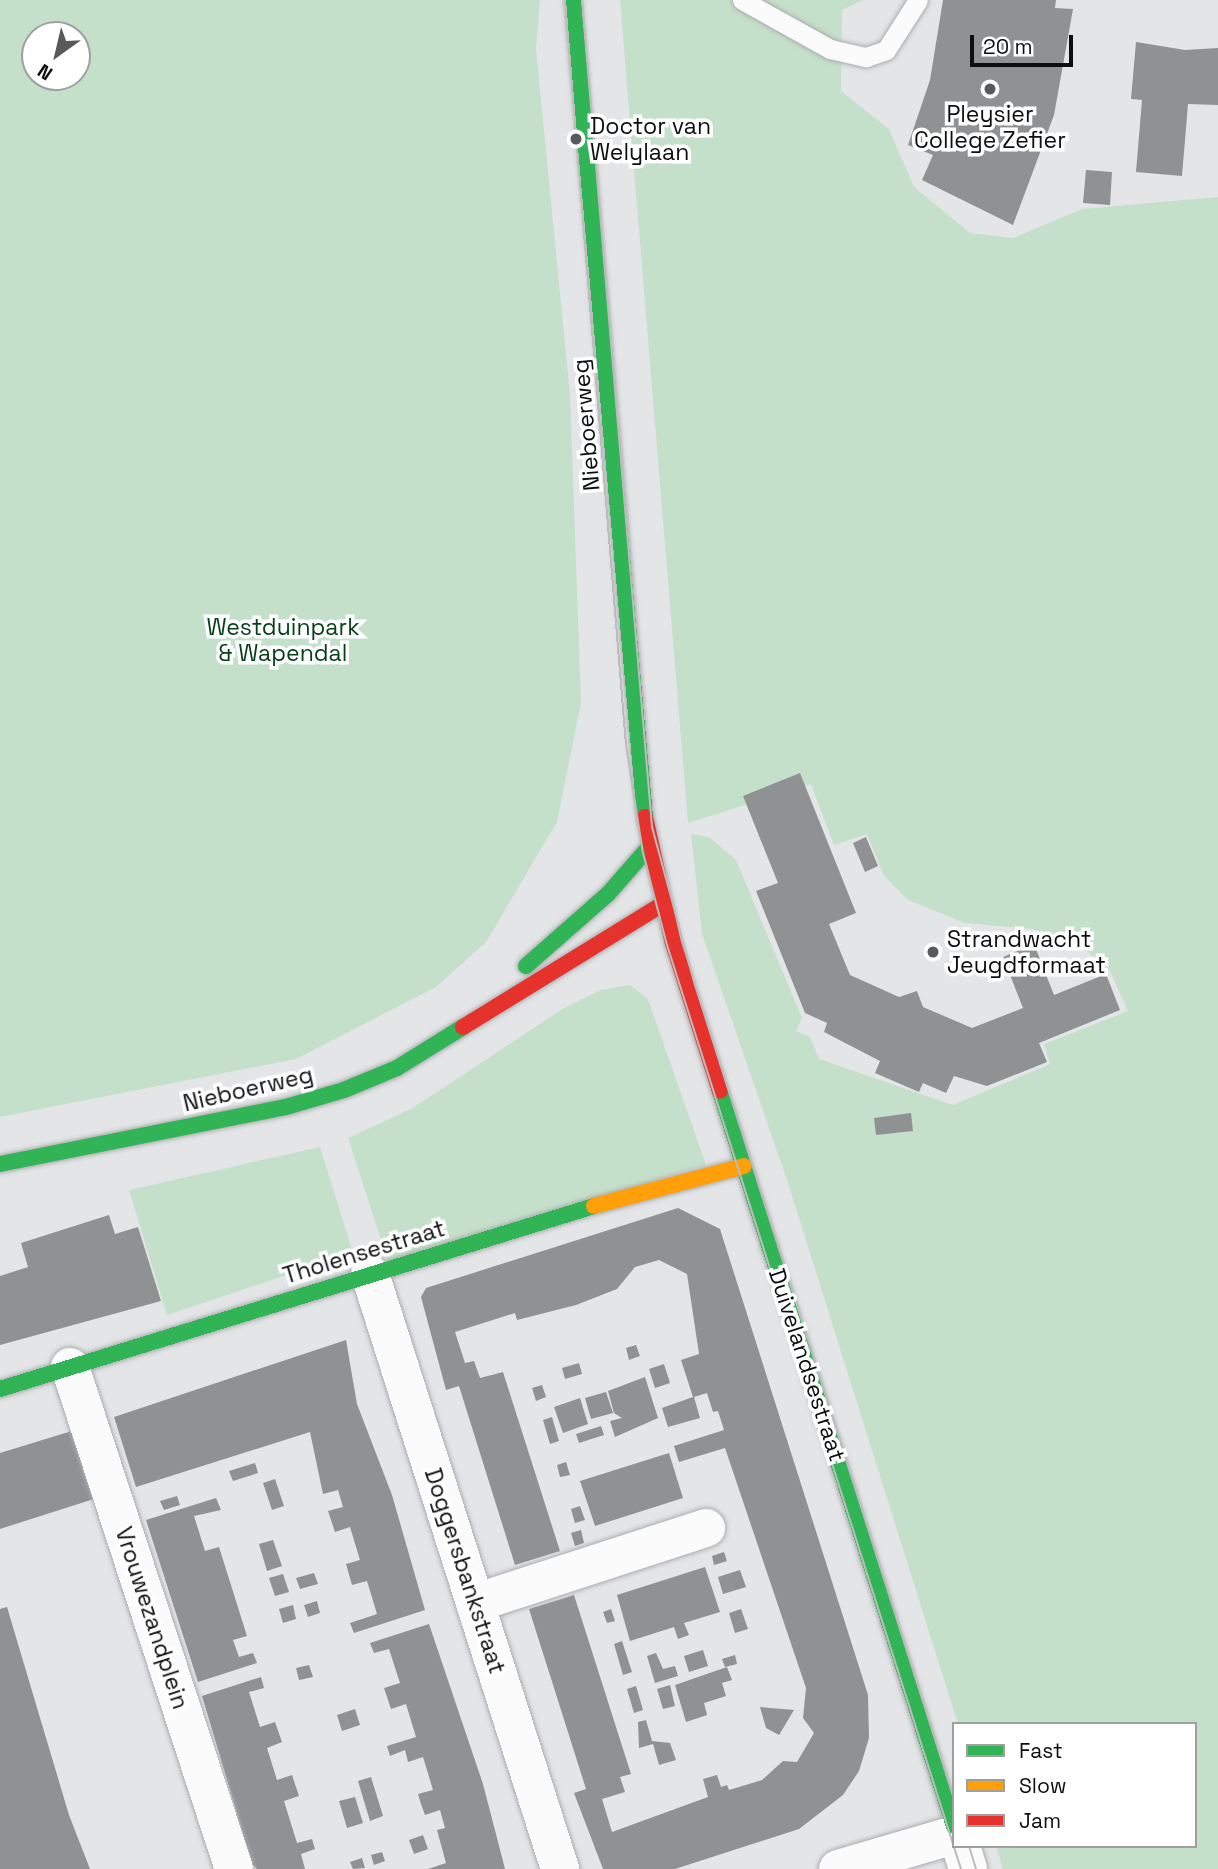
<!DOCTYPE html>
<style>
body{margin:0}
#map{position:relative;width:1218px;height:1869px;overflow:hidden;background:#e3e5e7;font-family:"Space Grotesk",sans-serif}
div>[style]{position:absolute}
.green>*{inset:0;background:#c5e0ca}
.building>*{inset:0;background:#8f9193}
.roads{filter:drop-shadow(0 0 2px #acadaf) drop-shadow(0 0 2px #acadaf)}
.lane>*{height:19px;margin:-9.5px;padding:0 9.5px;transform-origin:9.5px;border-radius:9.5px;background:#fbfbfb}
.street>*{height:38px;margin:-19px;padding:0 19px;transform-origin:19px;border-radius:19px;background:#fbfbfb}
.fast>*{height:16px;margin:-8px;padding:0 8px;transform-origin:8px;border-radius:8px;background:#30b455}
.slow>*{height:16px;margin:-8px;padding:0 8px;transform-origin:8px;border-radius:8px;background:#ff9f0a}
.jam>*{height:16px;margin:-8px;padding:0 8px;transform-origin:8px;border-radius:8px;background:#e5322d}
.tram>*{height:2px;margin:-1px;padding:0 1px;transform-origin:1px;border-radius:1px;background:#bcbcbd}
.dots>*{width:19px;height:19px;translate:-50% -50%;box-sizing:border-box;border:4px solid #fff;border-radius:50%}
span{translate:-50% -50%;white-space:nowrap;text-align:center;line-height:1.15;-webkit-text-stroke:7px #fff;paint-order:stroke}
.poi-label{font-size:23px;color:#0d0e0f}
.left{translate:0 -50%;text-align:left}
.street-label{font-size:23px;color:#0d0e0f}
.park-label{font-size:23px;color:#053f17}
.legend{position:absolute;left:952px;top:1722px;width:245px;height:126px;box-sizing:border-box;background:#fff;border:2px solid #9e9f9f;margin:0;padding:9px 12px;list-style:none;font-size:21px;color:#0d0e0f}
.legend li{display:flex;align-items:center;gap:14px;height:35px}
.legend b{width:35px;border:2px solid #9e9f9f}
.north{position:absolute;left:21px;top:21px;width:70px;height:70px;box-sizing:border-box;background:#fff;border:2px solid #9e9f9f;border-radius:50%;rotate:214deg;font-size:19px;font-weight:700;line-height:28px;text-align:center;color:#0d0e0f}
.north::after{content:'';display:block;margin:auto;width:24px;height:32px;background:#58595b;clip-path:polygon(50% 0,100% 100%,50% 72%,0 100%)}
.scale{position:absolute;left:970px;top:35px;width:103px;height:32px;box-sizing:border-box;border:4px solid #0d0e0f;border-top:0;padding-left:9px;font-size:21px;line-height:24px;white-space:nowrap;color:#0d0e0f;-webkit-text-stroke:5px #fff;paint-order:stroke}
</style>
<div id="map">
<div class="green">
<div style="clip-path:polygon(evenodd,0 0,540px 0,536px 49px,570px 395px,581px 703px,557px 822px,486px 942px,436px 987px,296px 1059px,0 1117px,0 0,35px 35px,77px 35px,77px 77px,35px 77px,35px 35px)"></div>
<div style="clip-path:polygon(620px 0,863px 0,842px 10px,841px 91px,889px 129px,914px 187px,970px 233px,1013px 238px,1082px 209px,1218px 197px,1218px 1869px,1003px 1869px,996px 1846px,1195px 1846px,1195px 1724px,958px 1724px,788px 1183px,702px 934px,691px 834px,709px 837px,736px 860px,802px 1018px,796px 1031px,810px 1037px,819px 1059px,953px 1105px,1050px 1064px,1044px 1044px,1128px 1011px,1110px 971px,1080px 945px,1033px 929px,965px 923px,908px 900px,884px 876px,867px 834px,834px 845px,811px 784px,688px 823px)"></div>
<div style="clip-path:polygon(630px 985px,648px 999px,706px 1165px,388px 1261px,348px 1138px,411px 1109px,564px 1008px,601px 990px)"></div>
<div style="clip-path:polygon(320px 1147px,353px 1253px,167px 1315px,129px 1190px)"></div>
</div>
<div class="building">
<div style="clip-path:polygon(943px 0,1056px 0,1055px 8px,1073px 9px,1054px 115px,1013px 225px,922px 180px,933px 155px,908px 145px,930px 80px)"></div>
<div style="clip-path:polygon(1136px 42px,1185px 50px,1218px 48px,1218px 105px,1188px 104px,1182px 176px,1136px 172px,1142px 100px,1131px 99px)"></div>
<div style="clip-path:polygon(1086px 170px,1112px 172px,1110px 205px,1083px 203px)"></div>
<div style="clip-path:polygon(800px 773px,856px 913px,829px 924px,850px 975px,899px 997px,917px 991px,923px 1007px,972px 1028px,1023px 1008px,1003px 957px,1034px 944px,1054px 995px,1106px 974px,1120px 1010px,1039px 1043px,1047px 1062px,987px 1086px,954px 1076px,946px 1093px,923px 1083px,919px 1092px,875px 1073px,880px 1061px,824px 1032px,827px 1023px,805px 1013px,756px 891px,778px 883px,743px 796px)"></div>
<div style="clip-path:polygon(866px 837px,878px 866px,865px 872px,853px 843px)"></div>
<div style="clip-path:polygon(911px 1113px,913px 1131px,876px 1135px,874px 1118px)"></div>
<div style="clip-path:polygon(678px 1208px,720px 1229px,868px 1695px,869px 1738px,859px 1771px,843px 1795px,799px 1829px,675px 1869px,603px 1869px,574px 1793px,586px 1789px,529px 1609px,574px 1595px,631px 1774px,620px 1777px,625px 1792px,602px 1799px,612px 1832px,708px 1797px,703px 1779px,717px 1775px,721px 1787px,727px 1785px,729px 1790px,762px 1780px,783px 1761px,797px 1762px,814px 1733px,803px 1718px,806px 1688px,725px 1448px,679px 1462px,674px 1446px,724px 1430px,718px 1411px,713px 1412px,707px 1393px,694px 1397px,700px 1418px,668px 1427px,662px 1408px,693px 1397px,681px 1360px,699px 1354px,687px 1274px,659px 1260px,635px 1267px,617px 1289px,576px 1305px,517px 1320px,515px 1313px,455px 1332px,465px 1363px,474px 1361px,480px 1378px,503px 1372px,560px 1551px,515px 1565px,459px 1386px,446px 1390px,421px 1297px,426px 1288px)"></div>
<div style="clip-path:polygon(109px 1215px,115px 1234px,138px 1227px,161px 1301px,0 1345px,0 1276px,28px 1267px,21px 1243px)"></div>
<div style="clip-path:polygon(346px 1340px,357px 1404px,392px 1495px,425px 1610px,354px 1633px,350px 1623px,377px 1614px,367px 1581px,352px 1585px,346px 1564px,360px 1560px,350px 1527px,335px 1532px,328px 1511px,343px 1507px,338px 1490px,323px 1494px,310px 1432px,136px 1487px,114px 1417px)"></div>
<div style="clip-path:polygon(636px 1345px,640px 1356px,629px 1360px,626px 1348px)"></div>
<div style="clip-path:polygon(579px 1363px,582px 1374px,565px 1379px,562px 1368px)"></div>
<div style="clip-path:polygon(664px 1364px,670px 1383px,655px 1388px,649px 1369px)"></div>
<div style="clip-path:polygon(645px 1377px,658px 1418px,615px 1437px,610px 1421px,622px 1418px,614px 1413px,608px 1391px)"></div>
<div style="clip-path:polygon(542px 1385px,546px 1397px,536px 1401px,532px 1388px)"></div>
<div style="clip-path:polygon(606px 1392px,613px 1413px,591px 1419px,585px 1398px)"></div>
<div style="clip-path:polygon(580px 1398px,588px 1424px,563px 1433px,554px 1407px)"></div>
<div style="clip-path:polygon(552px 1417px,559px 1441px,550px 1444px,543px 1420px)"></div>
<div style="clip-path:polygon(601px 1426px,604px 1435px,579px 1443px,576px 1434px)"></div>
<div style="clip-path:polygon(75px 1430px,97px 1498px,0 1529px,0 1453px)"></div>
<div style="clip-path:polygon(669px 1453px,683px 1498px,595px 1526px,580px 1481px)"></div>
<div style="clip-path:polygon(566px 1462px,570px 1475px,560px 1477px,557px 1465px)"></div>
<div style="clip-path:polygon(255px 1463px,258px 1473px,233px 1481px,229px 1471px)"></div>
<div style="clip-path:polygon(275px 1479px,284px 1506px,272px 1510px,263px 1483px)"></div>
<div style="clip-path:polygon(177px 1496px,180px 1505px,164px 1510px,160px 1501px)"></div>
<div style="clip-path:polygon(216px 1498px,221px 1510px,194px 1516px,205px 1551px,219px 1547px,247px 1636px,233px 1640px,239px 1657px,253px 1653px,257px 1663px,198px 1682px,146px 1520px)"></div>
<div style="clip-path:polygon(580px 1506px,585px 1520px,575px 1523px,571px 1509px)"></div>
<div style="clip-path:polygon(581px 1530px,584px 1543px,575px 1546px,571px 1533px)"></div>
<div style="clip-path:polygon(273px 1540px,282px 1566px,267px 1571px,259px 1544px)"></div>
<div style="clip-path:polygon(724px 1552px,727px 1561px,714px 1565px,712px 1556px)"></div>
<div style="clip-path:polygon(705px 1567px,720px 1612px,684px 1623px,689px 1635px,678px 1639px,674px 1627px,630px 1641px,617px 1595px)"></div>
<div style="clip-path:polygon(740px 1570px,746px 1587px,723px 1594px,718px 1577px)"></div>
<div style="clip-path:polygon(314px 1573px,318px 1584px,300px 1589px,296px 1578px)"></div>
<div style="clip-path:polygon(283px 1574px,289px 1592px,275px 1596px,269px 1578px)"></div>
<div style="clip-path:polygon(317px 1601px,320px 1613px,308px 1617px,304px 1605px)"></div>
<div style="clip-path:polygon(293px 1605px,296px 1619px,283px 1623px,279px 1609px)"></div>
<div style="clip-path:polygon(7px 1607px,69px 1815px,90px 1869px,0 1869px,0 1609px)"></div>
<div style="clip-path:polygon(611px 1609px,615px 1621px,607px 1623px,603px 1612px)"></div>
<div style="clip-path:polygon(741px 1609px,748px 1629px,735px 1633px,729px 1613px)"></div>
<div style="clip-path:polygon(429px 1624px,483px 1784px,505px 1869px,428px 1869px,446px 1863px,437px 1830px,445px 1828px,440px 1810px,425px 1815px,421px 1804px,418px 1794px,433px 1790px,423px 1757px,408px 1762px,405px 1750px,390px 1756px,387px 1746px,416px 1737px,406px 1704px,391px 1709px,384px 1688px,400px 1683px,389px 1649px,374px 1653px,370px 1643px)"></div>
<div style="clip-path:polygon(622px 1641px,632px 1672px,623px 1675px,614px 1644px)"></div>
<div style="clip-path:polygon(703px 1650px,708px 1666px,689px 1672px,684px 1656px)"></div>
<div style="clip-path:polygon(656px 1653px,663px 1669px,675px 1666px,678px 1676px,655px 1683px,647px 1656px)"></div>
<div style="clip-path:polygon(735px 1655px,737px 1664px,725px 1667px,722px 1659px)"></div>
<div style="clip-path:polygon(309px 1665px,313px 1677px,299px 1680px,296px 1668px)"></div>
<div style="clip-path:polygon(727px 1667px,732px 1680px,722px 1683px,726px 1696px,704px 1703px,707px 1715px,686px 1722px,675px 1685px)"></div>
<div style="clip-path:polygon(261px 1677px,264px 1688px,249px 1692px,260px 1727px,275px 1722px,282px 1742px,267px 1748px,277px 1780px,292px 1775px,299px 1796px,284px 1801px,297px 1843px,312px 1839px,315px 1849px,301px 1854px,305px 1869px,257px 1869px,252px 1864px,202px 1696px)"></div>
<div style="clip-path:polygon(670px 1685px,675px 1706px,663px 1709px,657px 1689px)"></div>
<div style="clip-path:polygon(636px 1686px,643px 1710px,634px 1713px,627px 1689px)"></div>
<div style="clip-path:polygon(760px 1707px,794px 1710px,779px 1735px,766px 1728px)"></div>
<div style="clip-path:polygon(355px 1709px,360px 1725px,342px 1731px,337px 1715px)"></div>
<div style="clip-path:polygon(646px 1720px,652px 1741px,670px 1743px,676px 1760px,659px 1765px,653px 1744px,639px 1748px,638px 1722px)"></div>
<div style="clip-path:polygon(371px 1777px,383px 1816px,370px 1821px,358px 1781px)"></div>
<div style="clip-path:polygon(355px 1797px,363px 1823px,347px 1828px,339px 1801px)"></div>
<div style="clip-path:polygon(423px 1835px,428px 1849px,414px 1854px,409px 1840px)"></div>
<div style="clip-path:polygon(382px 1852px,385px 1861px,374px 1865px,371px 1855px)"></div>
<div style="clip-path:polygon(362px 1858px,365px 1868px,353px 1869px,350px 1862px)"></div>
</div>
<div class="roads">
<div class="lane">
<div style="left:742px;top:0;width:101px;rotate:29.1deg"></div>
<div style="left:830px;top:49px;width:37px;rotate:13deg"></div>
<div style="left:866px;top:57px;width:21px;rotate:-19deg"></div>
<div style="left:886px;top:50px;width:59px;rotate:-57.4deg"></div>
</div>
<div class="street">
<div style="left:370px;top:1274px;width:625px;rotate:72.29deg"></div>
<div style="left:70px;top:1367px;width:528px;rotate:71.91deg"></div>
<div style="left:475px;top:1603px;width:243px;rotate:-18deg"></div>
<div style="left:961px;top:1846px;width:24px;rotate:73deg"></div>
<div style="left:838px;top:1869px;width:121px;rotate:-16.3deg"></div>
</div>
<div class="fast">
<div style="left:573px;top:0;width:820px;rotate:84.96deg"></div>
<div style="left:526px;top:966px;width:109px;rotate:-41.3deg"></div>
<div style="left:608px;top:894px;width:64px;rotate:-48.8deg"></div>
<div style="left:720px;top:1091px;width:771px;rotate:72.34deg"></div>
<div style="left:0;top:1164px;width:292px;rotate:-11.3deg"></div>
<div style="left:286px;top:1107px;width:60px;rotate:-16.3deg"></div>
<div style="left:344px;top:1090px;width:57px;rotate:-22.5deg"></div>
<div style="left:397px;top:1068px;width:78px;rotate:-31.8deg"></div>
<div style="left:0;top:1389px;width:622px;rotate:-17.12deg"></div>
</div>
<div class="slow">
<div style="left:594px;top:1206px;width:155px;rotate:-14.9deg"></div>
</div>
<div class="jam">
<div style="left:645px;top:817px;width:129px;rotate:77.5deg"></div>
<div style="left:673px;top:943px;width:155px;rotate:72.4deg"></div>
<div style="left:463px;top:1027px;width:235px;rotate:-31.6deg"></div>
</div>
</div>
<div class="tram">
<div style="left:565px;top:0;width:747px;rotate:85.32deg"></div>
<div style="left:626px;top:745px;width:109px;rotate:81.1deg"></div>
<div style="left:643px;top:853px;width:95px;rotate:75.4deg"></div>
<div style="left:667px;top:945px;width:970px;rotate:72.35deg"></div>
<div style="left:582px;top:0;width:830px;rotate:85.16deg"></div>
<div style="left:652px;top:827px;width:164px;rotate:74.8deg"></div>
<div style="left:695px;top:985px;width:854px;rotate:72.35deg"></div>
<div style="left:969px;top:1846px;width:24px;rotate:73deg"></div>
</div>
<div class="dots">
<div style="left:990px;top:89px;background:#58595b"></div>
<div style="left:576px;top:139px;background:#58595b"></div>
<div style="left:933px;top:952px;background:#58595b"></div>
</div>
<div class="poi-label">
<span style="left:990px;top:127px">Pleysier<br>College Zefier</span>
<span class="left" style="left:590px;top:139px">Doctor van<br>Welylaan</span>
<span class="left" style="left:947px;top:952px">Strandwacht<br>Jeugdformaat</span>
</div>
<div class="street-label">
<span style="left:586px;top:425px;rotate:-95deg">Nieboerweg</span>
<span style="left:248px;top:1089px;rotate:-13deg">Nieboerweg</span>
<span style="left:364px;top:1252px;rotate:-17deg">Tholensestraat</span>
<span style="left:807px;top:1365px;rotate:72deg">Duivelandsestraat</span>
<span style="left:465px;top:1571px;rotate:72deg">Doggersbankstraat</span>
<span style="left:152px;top:1618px;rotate:72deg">Vrouwezandplein</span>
</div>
<div class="park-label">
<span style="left:283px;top:640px">Westduinpark<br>&amp; Wapendal</span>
</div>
<ul class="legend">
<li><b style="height:9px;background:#30b455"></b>Fast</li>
<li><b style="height:9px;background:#ff9f0a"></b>Slow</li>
<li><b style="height:9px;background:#e5322d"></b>Jam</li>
</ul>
<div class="north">N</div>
<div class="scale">20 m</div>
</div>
